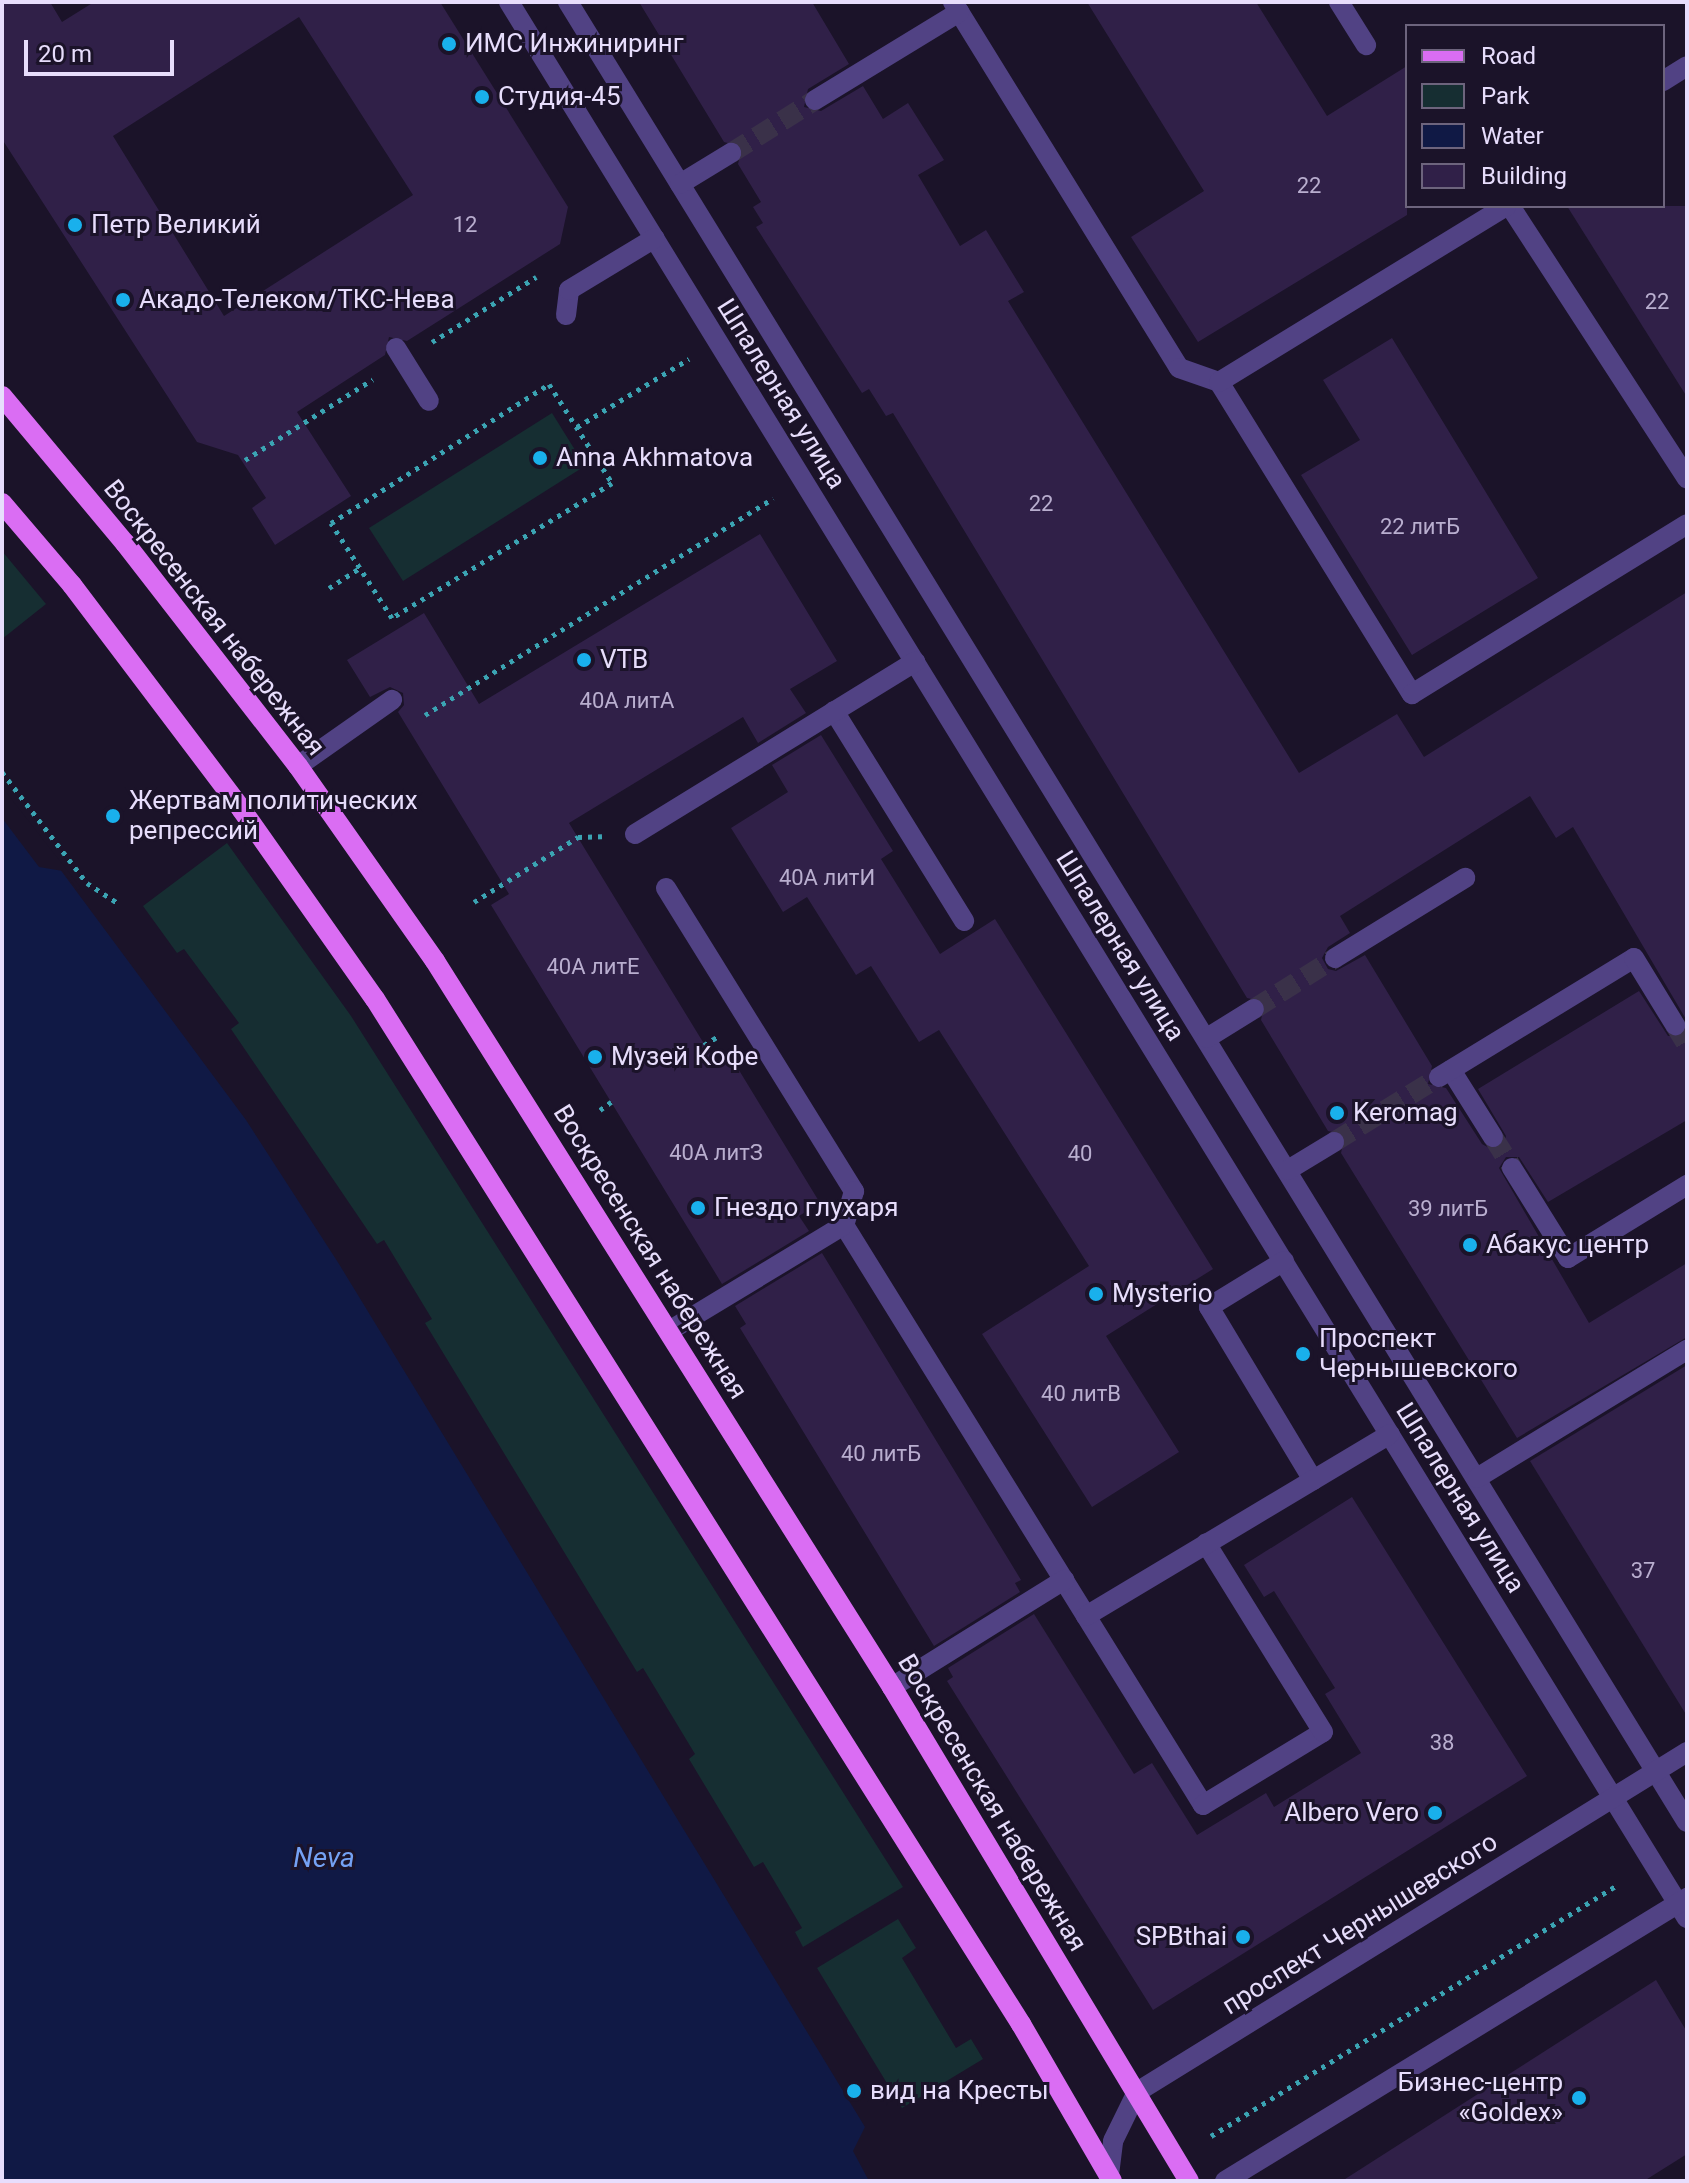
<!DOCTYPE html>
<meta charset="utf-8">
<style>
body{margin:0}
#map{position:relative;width:1689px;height:2183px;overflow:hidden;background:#1b1329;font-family:Roboto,sans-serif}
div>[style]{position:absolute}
.green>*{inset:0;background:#162e32}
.water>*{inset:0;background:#101945}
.pier>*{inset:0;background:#1b1329}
.building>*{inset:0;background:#302048}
.minor-tunnel>*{height:20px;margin-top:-10px;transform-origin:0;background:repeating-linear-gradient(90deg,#3a3149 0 20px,transparent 0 30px)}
.path>*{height:5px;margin-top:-2.5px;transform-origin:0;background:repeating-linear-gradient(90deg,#3ba4b3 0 4px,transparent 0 10px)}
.minor>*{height:20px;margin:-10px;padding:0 10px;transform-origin:10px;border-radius:10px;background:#514284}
.major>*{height:20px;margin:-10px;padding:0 10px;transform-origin:10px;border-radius:10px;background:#da6df3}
.dots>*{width:22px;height:22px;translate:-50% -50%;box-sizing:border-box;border:4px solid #1b1329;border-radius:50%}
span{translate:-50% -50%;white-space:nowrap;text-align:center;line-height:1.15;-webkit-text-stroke:6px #1b1329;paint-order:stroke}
.number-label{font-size:22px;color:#b9aecf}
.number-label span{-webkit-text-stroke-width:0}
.poi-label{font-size:26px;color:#e7ddfc}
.left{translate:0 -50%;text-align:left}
.right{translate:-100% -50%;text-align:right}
.street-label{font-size:26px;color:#e7ddfc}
.water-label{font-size:28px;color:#74a1f4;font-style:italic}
.frame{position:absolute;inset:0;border:4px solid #e7ddfc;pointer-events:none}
.legend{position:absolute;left:1405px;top:24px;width:260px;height:184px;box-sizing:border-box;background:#1b1329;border:2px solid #6d647d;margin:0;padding:10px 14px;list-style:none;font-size:24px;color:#e7ddfc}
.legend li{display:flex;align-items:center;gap:16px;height:40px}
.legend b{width:40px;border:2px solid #6d647d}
.scale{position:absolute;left:24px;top:40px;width:150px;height:36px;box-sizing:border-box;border:4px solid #e7ddfc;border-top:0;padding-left:10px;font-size:24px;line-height:28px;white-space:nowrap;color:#e7ddfc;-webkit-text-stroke:6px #1b1329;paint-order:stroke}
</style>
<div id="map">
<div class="green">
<div style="clip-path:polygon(552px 413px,585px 466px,403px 581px,369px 528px)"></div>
<div style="clip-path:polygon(2px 551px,46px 604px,2px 639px)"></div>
<div style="clip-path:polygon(227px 843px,351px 1016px,903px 1887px,803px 1947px,795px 1932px,802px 1928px,763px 1862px,754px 1867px,689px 1759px,695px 1754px,643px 1668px,637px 1672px,425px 1323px,432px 1319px,384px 1240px,377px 1244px,231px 1029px,239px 1023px,184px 949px,177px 953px,143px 906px)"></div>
<div style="clip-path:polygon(898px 1919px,916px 1948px,902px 1958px,956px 2048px,971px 2039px,983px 2059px,902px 2108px,817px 1968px)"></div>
</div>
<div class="water">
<div style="clip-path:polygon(2px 791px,246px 1120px,339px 1264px,865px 2127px,853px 2151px,869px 2181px,2px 2181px)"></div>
</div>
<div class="pier">
<div style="clip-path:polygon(2px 787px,81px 888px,78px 890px,63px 871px,39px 867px,2px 818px)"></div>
</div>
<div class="building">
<div style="clip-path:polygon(evenodd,2px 2px,50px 2px,62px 22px,94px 2px,440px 2px,568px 207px,560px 244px,407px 341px,389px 337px,385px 355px,297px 412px,351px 496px,275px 545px,252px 508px,266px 498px,238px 455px,197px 442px,2px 139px,2px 2px,299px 17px,413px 195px,224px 316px,113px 136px,299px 17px)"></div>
<div style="clip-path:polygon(639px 2px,812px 2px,849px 64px,808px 89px,804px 107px,821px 111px,863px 86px,883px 119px,908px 103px,944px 160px,918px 175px,960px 246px,986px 230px,1024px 292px,1008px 301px,1299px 773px,1397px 714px,1424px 757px,1687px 592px,1687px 1021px,1573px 827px,1556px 838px,1530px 796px,1340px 916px,1350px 933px,1328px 947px,1322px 958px,1328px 969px,1336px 971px,1365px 955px,1432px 1066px,1428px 1084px,1446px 1088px,1482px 1144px,1493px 1150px,1504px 1144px,1506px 1136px,1478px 1089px,1639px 991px,1668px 1036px,1681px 1036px,1687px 1029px,1687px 1120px,1548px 1202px,1519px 1157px,1506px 1157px,1499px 1168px,1589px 1323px,1687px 1263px,1687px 1337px,1517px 1438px,1341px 1153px,1345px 1135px,1328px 1131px,1261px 1020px,1265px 1002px,1247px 998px,893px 413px,886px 416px,869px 389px,862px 393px,756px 227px,763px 223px,753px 207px,761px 202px,738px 164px,742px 147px,724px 142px)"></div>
<div style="clip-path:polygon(1087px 2px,1256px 2px,1327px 116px,1407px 66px,1407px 215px,1198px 342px,1131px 237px,1204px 191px)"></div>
<div style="clip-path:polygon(1567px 206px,1687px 206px,1687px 397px)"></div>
<div style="clip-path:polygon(1392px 338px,1538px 578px,1412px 655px,1301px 475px,1360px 440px,1323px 380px)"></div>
<div style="clip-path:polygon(760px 534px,837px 661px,790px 689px,806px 713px,758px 743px,743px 717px,569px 823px,717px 1065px,731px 1057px,820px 1203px,799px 1216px,809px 1231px,722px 1284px,491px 905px,509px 894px,398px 712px,404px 705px,403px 693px,390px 687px,370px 697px,347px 660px,424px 613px,479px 704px)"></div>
<div style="clip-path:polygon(821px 735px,893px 851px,881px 859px,940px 954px,995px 919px,1213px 1269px,1106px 1336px,1179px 1452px,1092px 1507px,982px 1334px,1089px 1266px,939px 1030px,919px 1042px,871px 966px,856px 975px,807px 897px,783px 912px,731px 828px,788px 792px,772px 765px)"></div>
<div style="clip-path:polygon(822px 1253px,1021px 1580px,1015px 1583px,1020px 1592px,934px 1646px,740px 1328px,746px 1324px,735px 1306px)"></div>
<div style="clip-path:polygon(1687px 1365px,1687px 1716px,1530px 1461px)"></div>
<div style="clip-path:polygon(1352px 1497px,1527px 1776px,1153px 2010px,947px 1681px,953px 1677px,948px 1668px,1034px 1614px,1134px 1774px,1152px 1763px,1197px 1835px,1266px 1793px,1274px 1807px,1361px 1753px,1325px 1694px,1335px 1688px,1274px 1591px,1264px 1597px,1244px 1565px)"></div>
<div style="clip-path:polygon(1656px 1980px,1687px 2032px,1687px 2154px,1644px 2181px,1342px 2181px)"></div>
</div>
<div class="minor-tunnel">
<div style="left:731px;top:153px;width:99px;rotate:-32.2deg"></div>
<div style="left:1254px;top:1009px;width:96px;rotate:-32.2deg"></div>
<div style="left:1675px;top:1025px;width:23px;rotate:59deg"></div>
<div style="left:1493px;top:1137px;width:36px;rotate:58deg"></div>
<div style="left:1334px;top:1142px;width:123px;rotate:-31.8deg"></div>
</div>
<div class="path">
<div style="left:432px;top:342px;width:123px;rotate:-32deg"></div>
<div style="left:549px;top:384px;width:117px;rotate:57.5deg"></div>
<div style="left:612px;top:483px;width:258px;rotate:148.5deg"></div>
<div style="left:392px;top:618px;width:113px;rotate:-122.7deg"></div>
<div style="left:331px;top:523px;width:259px;rotate:-32.5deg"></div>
<div style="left:577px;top:427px;width:131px;rotate:-31.3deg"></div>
<div style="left:245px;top:460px;width:151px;rotate:-32.3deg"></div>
<div style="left:329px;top:588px;width:37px;rotate:-33deg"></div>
<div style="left:425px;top:715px;width:410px;rotate:-31.9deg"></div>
<div style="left:2px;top:772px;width:140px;rotate:52.6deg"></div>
<div style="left:87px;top:883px;width:35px;rotate:33deg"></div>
<div style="left:474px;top:902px;width:123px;rotate:-32deg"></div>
<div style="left:578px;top:837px;width:24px;rotate:-2deg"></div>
<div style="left:704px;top:1045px;width:15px;rotate:-32deg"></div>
<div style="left:600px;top:1110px;width:14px;rotate:-36deg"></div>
<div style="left:1211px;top:2136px;width:475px;rotate:-31.7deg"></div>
</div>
<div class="minor">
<div style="left:509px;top:2px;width:2249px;rotate:58.42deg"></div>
<div style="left:568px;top:2px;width:2136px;rotate:58.42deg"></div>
<div style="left:953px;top:2px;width:430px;rotate:58.3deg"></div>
<div style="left:1179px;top:368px;width:42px;rotate:19.3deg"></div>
<div style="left:1219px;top:382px;width:367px;rotate:58.3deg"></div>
<div style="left:1412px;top:694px;width:323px;rotate:-31.7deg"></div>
<div style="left:1339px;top:2px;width:51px;rotate:57.9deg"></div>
<div style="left:1663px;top:81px;width:28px;rotate:-32deg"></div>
<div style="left:815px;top:100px;width:169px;rotate:-31.4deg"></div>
<div style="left:680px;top:184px;width:60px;rotate:-31.3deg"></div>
<div style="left:1510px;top:206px;width:325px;rotate:57deg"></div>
<div style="left:566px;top:315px;width:25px;rotate:-83deg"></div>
<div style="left:569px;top:290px;width:100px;rotate:-31.2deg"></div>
<div style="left:396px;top:348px;width:62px;rotate:58.1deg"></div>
<div style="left:1219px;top:382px;width:337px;rotate:-31.5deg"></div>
<div style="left:834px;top:711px;width:247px;rotate:58.2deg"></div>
<div style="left:298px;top:766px;width:115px;rotate:-35.1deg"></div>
<div style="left:635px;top:834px;width:329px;rotate:-31.6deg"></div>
<div style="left:666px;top:888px;width:357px;rotate:58.2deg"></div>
<div style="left:854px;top:1191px;width:35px;rotate:106deg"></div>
<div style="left:844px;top:1225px;width:682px;rotate:58.24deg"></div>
<div style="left:1203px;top:1805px;width:140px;rotate:-31.3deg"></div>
<div style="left:1323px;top:1732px;width:222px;rotate:-121.8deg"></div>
<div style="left:1335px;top:958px;width:153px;rotate:-31.6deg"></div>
<div style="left:1207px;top:1038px;width:55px;rotate:-31.7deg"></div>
<div style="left:1451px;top:1070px;width:79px;rotate:57.9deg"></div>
<div style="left:1439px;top:1077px;width:228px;rotate:-31.4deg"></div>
<div style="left:1634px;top:958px;width:79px;rotate:58.5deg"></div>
<div style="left:1512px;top:1168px;width:106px;rotate:58.1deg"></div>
<div style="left:1568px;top:1258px;width:140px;rotate:-31.5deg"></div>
<div style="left:1288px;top:1170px;width:54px;rotate:-31.3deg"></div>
<div style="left:1284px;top:1261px;width:88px;rotate:148.5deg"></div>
<div style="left:1209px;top:1307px;width:202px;rotate:59deg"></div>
<div style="left:669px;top:1331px;width:205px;rotate:-31.2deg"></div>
<div style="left:1477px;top:1478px;width:246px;rotate:-31.4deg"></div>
<div style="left:1086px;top:1616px;width:354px;rotate:-30.9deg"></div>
<div style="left:892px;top:1687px;width:203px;rotate:-31.9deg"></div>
<div style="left:1109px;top:2175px;width:34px;rotate:-83deg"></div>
<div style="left:1113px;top:2141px;width:55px;rotate:-63.9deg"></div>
<div style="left:1137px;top:2092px;width:647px;rotate:-31.72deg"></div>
<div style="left:1225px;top:2181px;width:542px;rotate:-31.49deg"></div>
</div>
<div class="major">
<div style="left:2px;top:396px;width:192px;rotate:50.1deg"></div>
<div style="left:125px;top:543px;width:282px;rotate:52.2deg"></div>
<div style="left:298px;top:766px;width:238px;rotate:54.9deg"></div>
<div style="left:435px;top:961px;width:858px;rotate:57.81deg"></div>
<div style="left:892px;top:1687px;width:576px;rotate:58.99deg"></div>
<div style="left:2px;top:503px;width:108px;rotate:49.5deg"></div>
<div style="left:72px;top:585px;width:282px;rotate:52.9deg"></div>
<div style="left:242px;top:810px;width:231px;rotate:54.9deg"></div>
<div style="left:375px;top:999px;width:1212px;rotate:57.78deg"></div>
<div style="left:1021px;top:2024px;width:181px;rotate:59.9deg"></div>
</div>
<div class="dots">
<div style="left:449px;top:44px;background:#19b0ec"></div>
<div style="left:482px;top:97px;background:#19b0ec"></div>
<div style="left:75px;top:225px;background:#19b0ec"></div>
<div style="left:123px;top:300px;background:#19b0ec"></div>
<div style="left:540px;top:458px;background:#19b0ec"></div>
<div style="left:584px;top:660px;background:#19b0ec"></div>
<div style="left:113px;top:816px;background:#19b0ec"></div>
<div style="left:595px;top:1057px;background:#19b0ec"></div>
<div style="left:1337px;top:1113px;background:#19b0ec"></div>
<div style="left:698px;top:1208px;background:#19b0ec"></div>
<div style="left:1470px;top:1245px;background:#19b0ec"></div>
<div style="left:1096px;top:1294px;background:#19b0ec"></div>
<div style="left:1303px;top:1354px;background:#19b0ec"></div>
<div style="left:1435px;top:1813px;background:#19b0ec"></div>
<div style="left:1243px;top:1937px;background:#19b0ec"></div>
<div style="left:854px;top:2091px;background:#19b0ec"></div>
<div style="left:1579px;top:2098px;background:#19b0ec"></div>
</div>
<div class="number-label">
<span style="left:1309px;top:186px">22</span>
<span style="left:465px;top:225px">12</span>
<span style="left:1657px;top:302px">22</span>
<span style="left:1041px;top:504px">22</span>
<span style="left:1420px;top:527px">22 литБ</span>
<span style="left:627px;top:701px">40А литА</span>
<span style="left:827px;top:878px">40А литИ</span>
<span style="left:593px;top:967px">40А литЕ</span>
<span style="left:716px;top:1153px">40А литЗ</span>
<span style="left:1080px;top:1154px">40</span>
<span style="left:1448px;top:1209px">39 литБ</span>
<span style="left:1081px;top:1394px">40 литВ</span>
<span style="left:881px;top:1454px">40 литБ</span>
<span style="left:1643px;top:1571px">37</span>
<span style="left:1442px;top:1743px">38</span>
</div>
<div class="poi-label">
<span class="left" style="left:465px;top:44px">ИМС Инжиниринг</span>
<span class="left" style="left:498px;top:97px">Студия-45</span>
<span class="left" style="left:91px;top:225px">Петр Великий</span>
<span class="left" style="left:139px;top:300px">Акадо-Телеком/ТКС-Нева</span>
<span class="left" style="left:556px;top:458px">Anna Akhmatova</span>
<span class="left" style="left:600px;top:660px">VTB</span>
<span class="left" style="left:129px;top:816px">Жертвам политических<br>репрессий</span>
<span class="left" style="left:611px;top:1057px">Музей Кофе</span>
<span class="left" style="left:1353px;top:1113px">Keromag</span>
<span class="left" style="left:714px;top:1208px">Гнездо глухаря</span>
<span class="left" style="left:1486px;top:1245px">Абакус центр</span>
<span class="left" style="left:1112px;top:1294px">Mysterio</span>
<span class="left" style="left:1319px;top:1354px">Проспект<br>Чернышевского</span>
<span class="right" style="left:1419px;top:1813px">Albero Vero</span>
<span class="right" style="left:1227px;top:1937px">SPBthai</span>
<span class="right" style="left:1563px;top:2098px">Бизнес-центр<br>«Goldex»</span>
<span class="left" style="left:870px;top:2091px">вид на Кресты</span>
</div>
<div class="street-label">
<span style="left:781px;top:394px;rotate:58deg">Шпалерная улица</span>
<span style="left:214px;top:618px;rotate:52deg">Воскресенская набережная</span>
<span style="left:1120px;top:946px;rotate:58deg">Шпалерная улица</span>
<span style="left:650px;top:1252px;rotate:58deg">Воскресенская набережная</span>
<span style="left:1460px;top:1498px;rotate:58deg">Шпалерная улица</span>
<span style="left:992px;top:1803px;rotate:59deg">Воскресенская набережная</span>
<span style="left:1360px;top:1924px;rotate:-32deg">проспект Чернышевского</span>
</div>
<div class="water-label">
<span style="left:324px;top:1858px">Neva</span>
</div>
<div class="frame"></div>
<ul class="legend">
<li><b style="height:10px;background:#da6df3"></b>Road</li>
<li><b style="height:22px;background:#162e32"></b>Park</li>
<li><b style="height:22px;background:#101945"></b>Water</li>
<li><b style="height:22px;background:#302048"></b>Building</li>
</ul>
<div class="scale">20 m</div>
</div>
